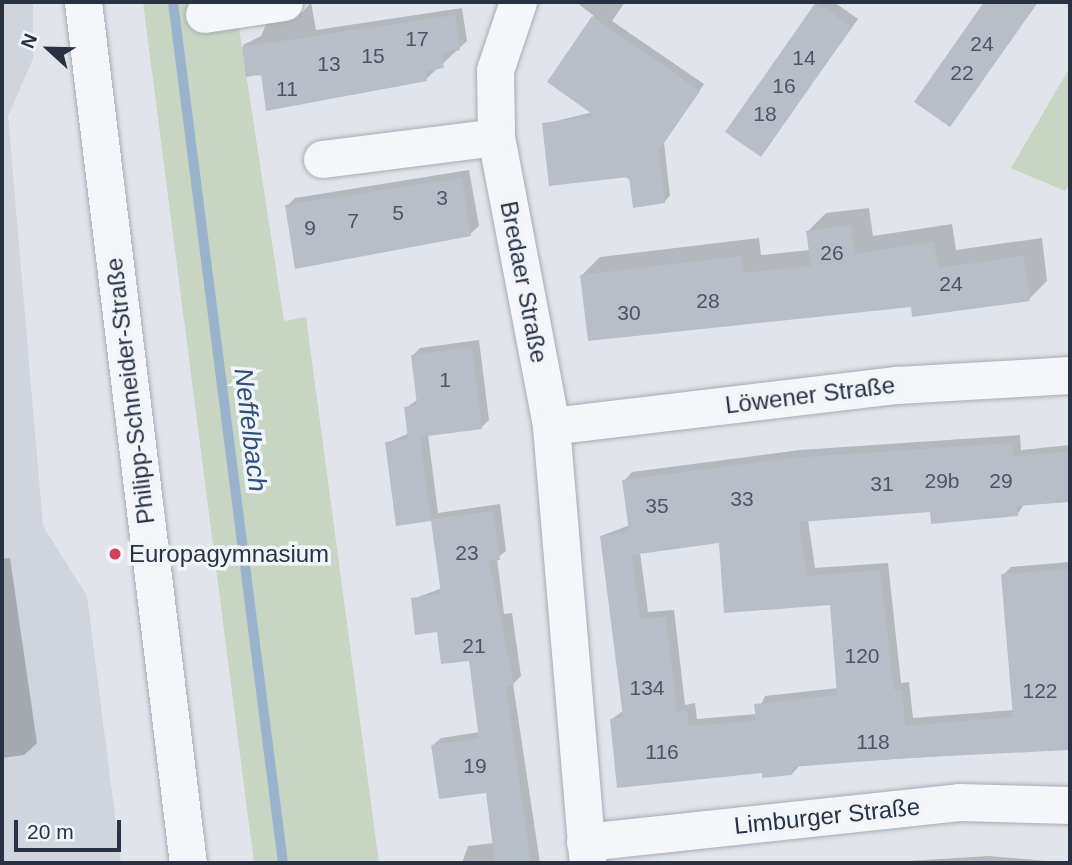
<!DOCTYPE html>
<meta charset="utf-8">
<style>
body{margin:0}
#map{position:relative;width:1072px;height:865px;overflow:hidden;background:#e1e5eb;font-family:Arial,sans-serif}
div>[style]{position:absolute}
.built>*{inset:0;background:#cfd4dd}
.green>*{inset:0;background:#c7d5c2}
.shadow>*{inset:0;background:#0003}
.stream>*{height:10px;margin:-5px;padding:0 5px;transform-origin:5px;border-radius:5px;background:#9ab3cc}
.building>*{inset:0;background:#b8bec8}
.roads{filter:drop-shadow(0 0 2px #a6acb5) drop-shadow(0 0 2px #a6acb5)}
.minor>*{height:37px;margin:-18.5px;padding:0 18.5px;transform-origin:18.5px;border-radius:18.5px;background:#f4f6f9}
.dots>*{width:19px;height:19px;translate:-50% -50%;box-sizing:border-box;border:4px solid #f1f4f8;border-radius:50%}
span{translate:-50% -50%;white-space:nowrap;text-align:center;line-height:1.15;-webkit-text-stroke:7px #f1f4f8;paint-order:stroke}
.number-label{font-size:21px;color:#4c5564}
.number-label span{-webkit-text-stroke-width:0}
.street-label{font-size:24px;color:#283243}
.poi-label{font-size:24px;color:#283243}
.left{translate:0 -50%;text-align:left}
.water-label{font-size:26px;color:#30517a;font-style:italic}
.frame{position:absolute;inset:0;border:4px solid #283243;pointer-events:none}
.north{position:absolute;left:14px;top:14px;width:70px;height:70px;-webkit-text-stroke:5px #f1f4f8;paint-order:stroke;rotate:292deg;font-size:19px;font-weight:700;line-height:28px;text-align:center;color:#283243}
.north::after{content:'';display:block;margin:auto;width:24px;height:32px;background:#283243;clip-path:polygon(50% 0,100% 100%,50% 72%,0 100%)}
.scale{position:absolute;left:14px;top:820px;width:107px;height:32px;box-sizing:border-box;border:4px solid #283243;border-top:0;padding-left:9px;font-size:21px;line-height:24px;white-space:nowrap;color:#283243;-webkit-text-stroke:5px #f1f4f8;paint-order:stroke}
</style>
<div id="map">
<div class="built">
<div style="clip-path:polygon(2px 2px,33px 2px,33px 59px,8px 116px,43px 526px,87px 596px,121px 863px,2px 863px)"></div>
</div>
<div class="green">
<div style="clip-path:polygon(143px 2px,235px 2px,284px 321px,306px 317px,379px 863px,254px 863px)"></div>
<div style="clip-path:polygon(1070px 67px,1070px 183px,1065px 191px,1011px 168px)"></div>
</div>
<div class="shadow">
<div style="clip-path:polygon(311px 2px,316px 30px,462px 8px,467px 41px,426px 79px,248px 75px,243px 45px,261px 36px,268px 20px,303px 12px)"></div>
<div style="clip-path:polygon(576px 2px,625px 2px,612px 21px,704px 84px,664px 143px,670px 196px,664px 202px,544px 124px,593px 112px,550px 82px,594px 16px)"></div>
<div style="clip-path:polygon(819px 2px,834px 2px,858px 19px,761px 155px,727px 132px)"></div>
<div style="clip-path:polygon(986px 2px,1038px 2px,950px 125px,917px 102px)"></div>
<div style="clip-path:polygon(469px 170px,479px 226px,470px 234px,287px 206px,295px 198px)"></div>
<div style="clip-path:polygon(869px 208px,873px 236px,952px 224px,956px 250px,1042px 238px,1047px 281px,1029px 299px,913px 305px,582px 275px,600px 257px,759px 238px,761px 255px,810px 250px,808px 231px,826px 213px)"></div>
<div style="clip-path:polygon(479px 340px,489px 420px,481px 428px,428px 435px,438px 513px,500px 504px,506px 551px,497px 558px,504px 614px,512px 613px,521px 676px,513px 684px,540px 863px,462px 863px,468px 846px,494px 843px,487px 791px,433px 745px,441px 738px,480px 732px,471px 659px,413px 599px,442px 588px,433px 519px,398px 524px,387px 443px,409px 433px,406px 408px,418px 399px,413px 355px,420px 348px)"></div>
<div style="clip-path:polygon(evenodd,1020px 435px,1021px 450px,1070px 445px,1070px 495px,1064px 500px,1025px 503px,1017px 515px,931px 510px,808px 520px,815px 568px,888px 563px,901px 683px,909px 682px,913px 718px,1014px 710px,1003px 575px,1011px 567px,1070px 562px,1070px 748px,800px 765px,792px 774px,612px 719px,624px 710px,601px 536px,630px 525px,624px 481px,632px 472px,800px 450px,1020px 435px,721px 541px,832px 603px,838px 688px,765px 696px,757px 714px,697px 719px,695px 703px,685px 705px,674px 610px,648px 612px,640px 552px,721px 541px)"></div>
<div style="clip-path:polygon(10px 558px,37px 743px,24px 755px,2px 758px,2px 559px)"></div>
<div style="clip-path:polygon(989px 856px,1070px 863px,875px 863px)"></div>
</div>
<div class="stream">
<div style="left:173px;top:2px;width:868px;rotate:82.72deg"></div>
</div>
<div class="building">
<div style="clip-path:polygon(816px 2px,852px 27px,761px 157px,725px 132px)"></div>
<div style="clip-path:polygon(984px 2px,1038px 2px,950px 127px,914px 102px)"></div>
<div style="clip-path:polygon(455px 15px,460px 50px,442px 53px,444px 68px,426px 71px,427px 81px,266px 111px,261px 74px,246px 77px,242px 47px)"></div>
<div style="clip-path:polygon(592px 16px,700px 91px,659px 150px,665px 203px,633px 208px,629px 177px,549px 186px,542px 123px,595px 116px,547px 82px)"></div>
<div style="clip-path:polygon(462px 178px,471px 236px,295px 269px,285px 205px)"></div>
<div style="clip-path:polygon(851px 225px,855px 254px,934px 242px,938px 268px,1024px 256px,1030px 301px,912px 317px,911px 307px,588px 341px,580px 275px,741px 256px,743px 273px,811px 266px,806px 231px)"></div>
<div style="clip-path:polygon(472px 347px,482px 429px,420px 437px,431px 519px,493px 511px,500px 560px,489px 561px,514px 685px,506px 686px,531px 863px,495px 863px,486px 793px,439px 799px,431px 745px,479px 738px,469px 661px,441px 664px,437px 632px,415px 635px,411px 598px,441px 594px,431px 521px,396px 526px,385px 442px,408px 439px,404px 407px,417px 405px,411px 355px)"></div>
<div style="clip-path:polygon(evenodd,1012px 443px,1013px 457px,1070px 451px,1070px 502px,1017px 506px,1018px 516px,931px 524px,930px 512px,799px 522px,807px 576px,880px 570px,894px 690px,902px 690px,905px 726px,1013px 717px,1001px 574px,1070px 569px,1070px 750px,907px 758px,792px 767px,792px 775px,762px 778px,762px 773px,617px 788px,610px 719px,623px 717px,600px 536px,629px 532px,630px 539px,622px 480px,791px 458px,1012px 443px,719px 543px,724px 613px,830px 605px,837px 695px,754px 704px,756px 721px,689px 726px,687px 710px,677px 712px,666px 617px,640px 619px,632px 555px,719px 543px)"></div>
</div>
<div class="roads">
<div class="minor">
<div style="left:83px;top:2px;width:867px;rotate:83.05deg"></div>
<div style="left:518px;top:2px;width:72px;rotate:108.7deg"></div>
<div style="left:495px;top:70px;width:67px;rotate:89.1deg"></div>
<div style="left:496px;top:137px;width:294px;rotate:79.2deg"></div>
<div style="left:551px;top:426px;width:439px;rotate:85.2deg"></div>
<div style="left:204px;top:14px;width:81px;rotate:-8.5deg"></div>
<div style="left:322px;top:159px;width:175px;rotate:-7.2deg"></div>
<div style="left:551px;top:426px;width:348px;rotate:-6.8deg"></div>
<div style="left:897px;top:385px;width:173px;rotate:-3.3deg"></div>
<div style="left:585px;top:842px;width:376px;rotate:-6.1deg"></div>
<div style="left:959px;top:802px;width:111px;rotate:1.5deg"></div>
</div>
</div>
<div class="dots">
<div style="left:115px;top:554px;background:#d64057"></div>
</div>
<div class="number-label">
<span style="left:417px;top:39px">17</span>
<span style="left:982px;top:44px">24</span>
<span style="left:373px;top:56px">15</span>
<span style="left:804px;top:58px">14</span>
<span style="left:329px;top:64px">13</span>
<span style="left:962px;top:73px">22</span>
<span style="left:784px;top:86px">16</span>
<span style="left:287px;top:89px">11</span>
<span style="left:765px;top:114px">18</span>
<span style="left:442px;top:198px">3</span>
<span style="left:398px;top:213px">5</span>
<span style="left:353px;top:221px">7</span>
<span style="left:310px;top:228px">9</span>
<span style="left:832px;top:253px">26</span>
<span style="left:951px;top:284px">24</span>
<span style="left:708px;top:301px">28</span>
<span style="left:629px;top:313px">30</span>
<span style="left:445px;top:380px">1</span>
<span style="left:942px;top:481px">29b</span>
<span style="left:1001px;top:481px">29</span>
<span style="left:882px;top:484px">31</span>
<span style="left:742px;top:499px">33</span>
<span style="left:657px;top:506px">35</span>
<span style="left:467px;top:553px">23</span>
<span style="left:474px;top:646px">21</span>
<span style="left:862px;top:656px">120</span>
<span style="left:647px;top:688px">134</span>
<span style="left:1040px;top:691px">122</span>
<span style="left:873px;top:742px">118</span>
<span style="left:662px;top:752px">116</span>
<span style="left:475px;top:766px">19</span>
</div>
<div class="street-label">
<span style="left:524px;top:282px;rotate:79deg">Bredaer Straße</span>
<span style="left:130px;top:391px;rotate:-97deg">Philipp-Schneider-Straße</span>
<span style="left:810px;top:395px;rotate:-7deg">Löwener Straße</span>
<span style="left:827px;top:816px;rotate:-6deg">Limburger Straße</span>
</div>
<div class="poi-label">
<span class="left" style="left:129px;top:554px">Europagymnasium</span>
</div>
<div class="water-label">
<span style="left:250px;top:430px;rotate:83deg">Neffelbach</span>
</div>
<div class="frame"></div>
<div class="north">N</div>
<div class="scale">20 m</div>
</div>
